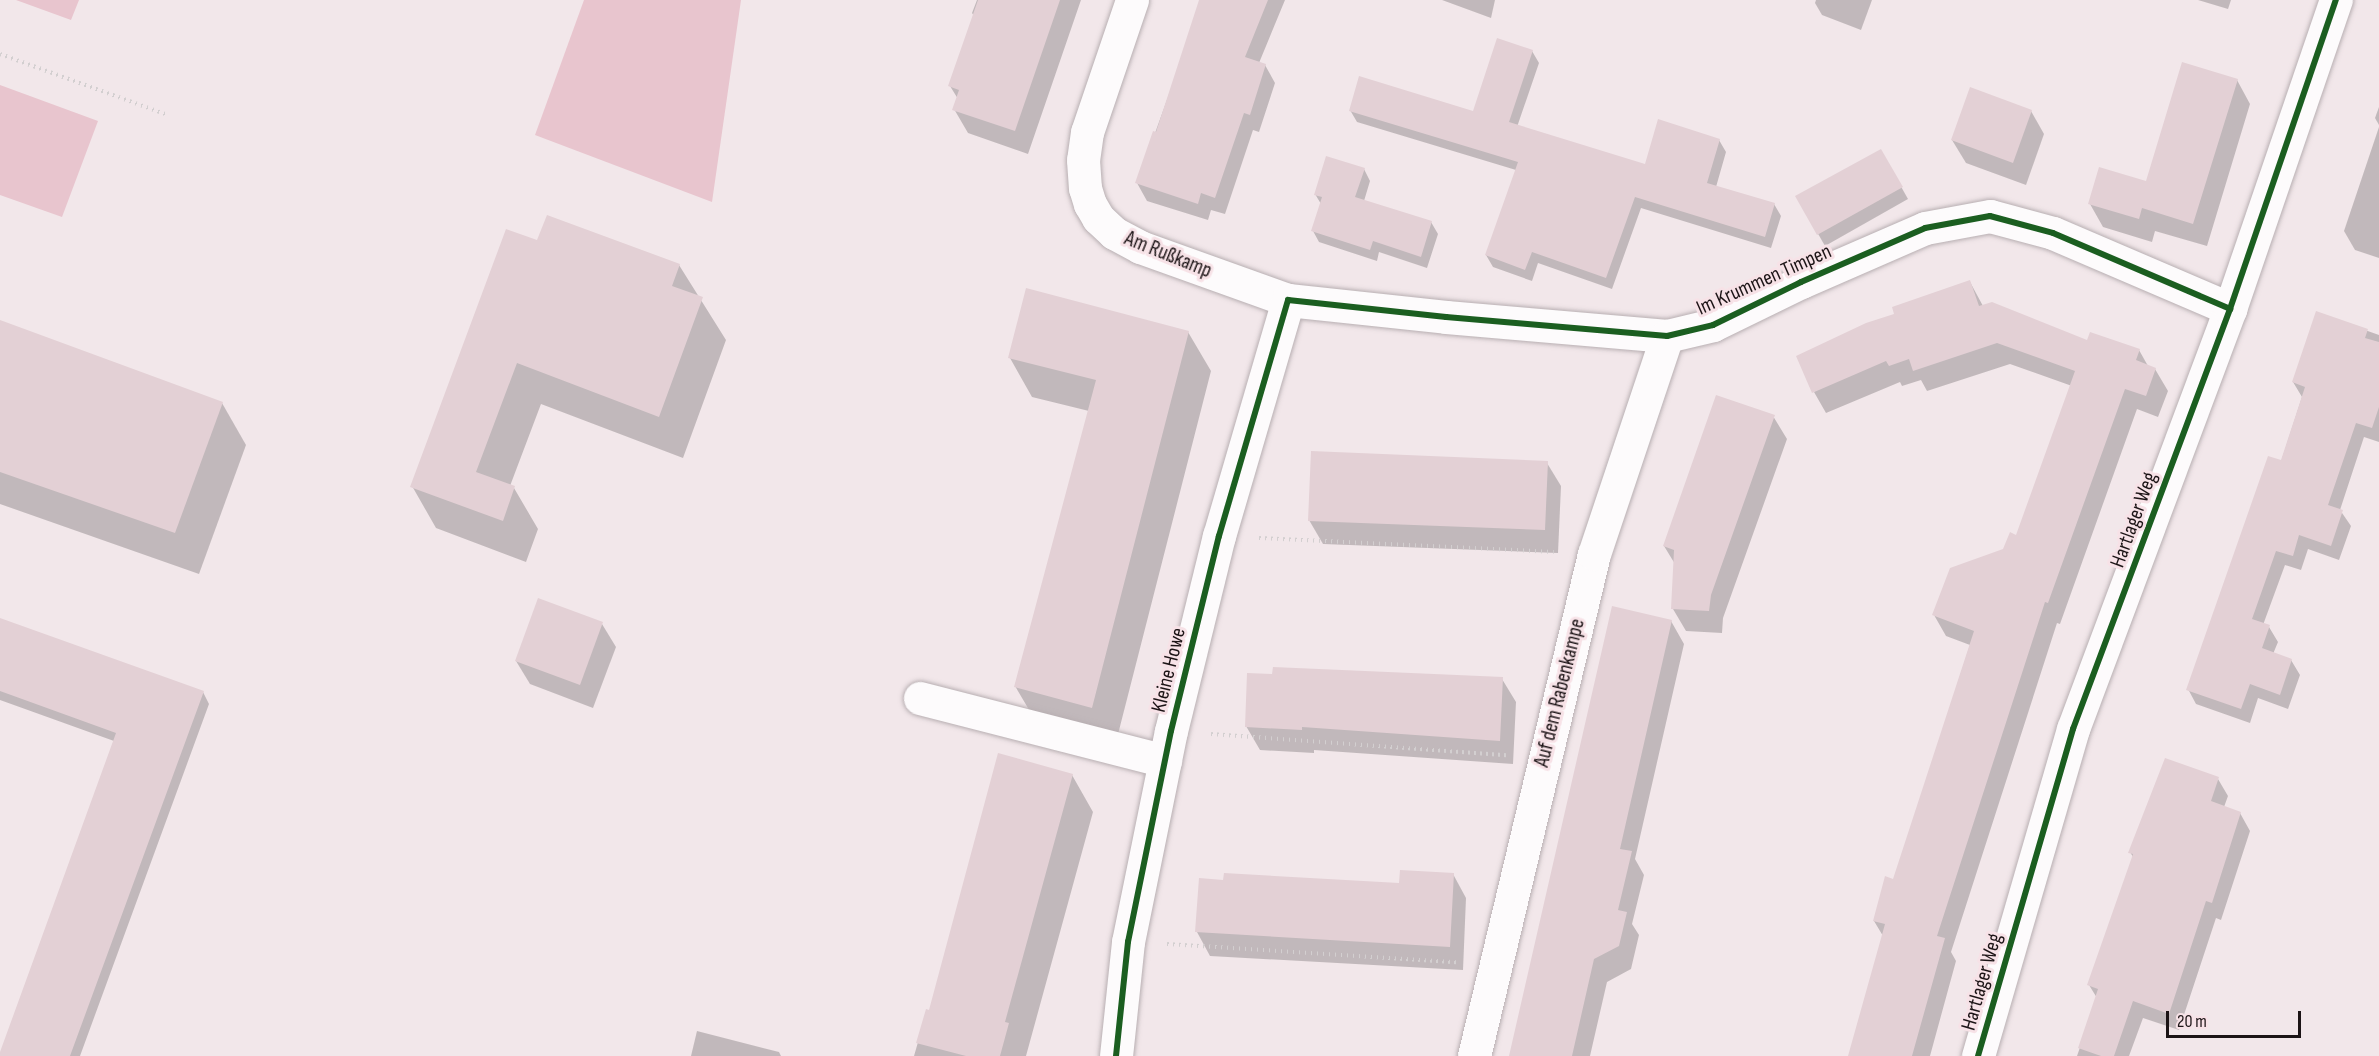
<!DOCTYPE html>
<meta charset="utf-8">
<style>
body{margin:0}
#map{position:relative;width:2379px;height:1056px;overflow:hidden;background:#f2e7ea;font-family:"Sofia Sans Condensed",sans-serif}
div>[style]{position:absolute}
.green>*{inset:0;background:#e8c5ce}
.shadow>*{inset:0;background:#0003}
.building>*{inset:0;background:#e3d0d5}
.path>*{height:4px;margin-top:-2px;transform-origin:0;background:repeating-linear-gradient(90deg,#d3cfd0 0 1.5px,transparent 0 6px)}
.roads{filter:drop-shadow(0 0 2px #b8afb2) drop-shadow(0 0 2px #b8afb2)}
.minor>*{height:33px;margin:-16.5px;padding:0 16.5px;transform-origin:16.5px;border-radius:16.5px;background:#fdfbfc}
.cycleway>*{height:6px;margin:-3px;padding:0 3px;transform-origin:3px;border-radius:3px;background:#1b5e20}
span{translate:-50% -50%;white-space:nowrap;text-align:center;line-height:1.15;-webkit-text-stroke:6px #f7e2e7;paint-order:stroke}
.street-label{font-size:21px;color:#1c1416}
.scale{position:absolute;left:2166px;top:1011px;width:135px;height:27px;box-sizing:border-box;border:3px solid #1c1416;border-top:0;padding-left:8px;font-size:18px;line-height:21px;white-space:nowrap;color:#1c1416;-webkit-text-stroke:4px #f7e2e7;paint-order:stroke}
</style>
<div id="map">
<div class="green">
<div style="clip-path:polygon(16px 0,79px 0,71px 20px)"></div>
<div style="clip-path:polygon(584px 0,741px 0,712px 202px,535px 135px)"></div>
<div style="clip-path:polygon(0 85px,98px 121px,62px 217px,0 195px)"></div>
</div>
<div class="shadow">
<div style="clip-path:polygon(977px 0,1081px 0,1028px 154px,968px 133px,954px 109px,958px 99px,950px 86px,974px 16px,972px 13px)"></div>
<div style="clip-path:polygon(1203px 0,1285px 0,1259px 63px,1265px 65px,1275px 83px,1259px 132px,1253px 130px,1225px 214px,1211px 210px,1208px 220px,1147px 201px,1137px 183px)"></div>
<div style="clip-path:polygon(1442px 0,1495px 0,1491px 18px)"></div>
<div style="clip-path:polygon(1816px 0,1872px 0,1861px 30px,1822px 15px,1815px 3px)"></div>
<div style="clip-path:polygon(2198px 0,2231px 0,2228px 9px)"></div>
<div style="clip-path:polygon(1532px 51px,1539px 63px,1517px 127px,1646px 166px,1719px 140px,1726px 152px,1716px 187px,1774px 204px,1781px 216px,1771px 248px,1641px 208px,1612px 289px,1538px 263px,1532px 281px,1493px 267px,1486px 255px,1516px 170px,1357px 122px,1350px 110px,1474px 113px)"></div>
<div style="clip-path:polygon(2237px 80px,2250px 104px,2207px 246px,2155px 231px,2152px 242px,2103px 227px,2090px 204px,2147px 183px)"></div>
<div style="clip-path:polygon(2379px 107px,2379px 125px,2375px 118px)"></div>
<div style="clip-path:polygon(2031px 111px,2044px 134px,2026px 185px,1966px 163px,1952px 140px)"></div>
<div style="clip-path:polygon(2379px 127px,2379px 258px,2355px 250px,2344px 231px)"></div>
<div style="clip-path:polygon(1881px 151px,1908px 199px,1825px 246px,1797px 197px)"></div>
<div style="clip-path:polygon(1364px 169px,1370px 181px,1364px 201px,1431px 222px,1438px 234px,1427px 268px,1379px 252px,1377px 261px,1319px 242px,1313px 231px,1321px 204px,1315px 194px)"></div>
<div style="clip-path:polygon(538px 242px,679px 265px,726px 340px,683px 458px,541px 404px,510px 486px,514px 488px,538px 529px,526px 562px,436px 528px,412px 486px)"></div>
<div style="clip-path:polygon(1970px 282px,1983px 306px,2088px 342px,2139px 350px,2148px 366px,2155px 369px,2168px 391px,2158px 417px,2137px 409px,2060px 624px,2057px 623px,1951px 952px,1956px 961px,1930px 1056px,1849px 1056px,1883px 936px,1874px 921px,1894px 881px,1970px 645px,1946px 636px,1934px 615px,2017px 537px,2072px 386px,2010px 364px,1927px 391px,1921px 380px,1902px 386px,1900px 382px,1826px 413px,1814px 392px,1896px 315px)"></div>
<div style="clip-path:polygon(2317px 313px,2379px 335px,2379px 442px,2364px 437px,2340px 510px,2351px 526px,2339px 560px,2308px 549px,2301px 570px,2285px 565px,2263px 625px,2269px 627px,2278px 642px,2273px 654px,2291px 660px,2300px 675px,2288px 709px,2258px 698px,2250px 723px,2196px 704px,2188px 689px,2281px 462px,2302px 397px,2293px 382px)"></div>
<div style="clip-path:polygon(0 321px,222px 403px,246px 445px,199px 574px,0 504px)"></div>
<div style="clip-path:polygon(1188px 332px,1211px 371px,1115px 746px,1038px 725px,1015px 686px,1089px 411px,1032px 397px,1010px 358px)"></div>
<div style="clip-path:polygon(1773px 416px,1787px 439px,1723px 618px,1722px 633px,1686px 631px,1673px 609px,1675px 564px,1664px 546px)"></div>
<div style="clip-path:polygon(1547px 463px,1561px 486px,1558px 553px,1323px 544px,1309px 520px)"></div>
<div style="clip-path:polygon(0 620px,203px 692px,209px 704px,80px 1056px,0 1056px,114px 741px,0 700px)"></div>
<div style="clip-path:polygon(1671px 621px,1684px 644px,1635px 859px,1644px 875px,1632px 924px,1639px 935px,1631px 969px,1607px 982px,1590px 1056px,1510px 1056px)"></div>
<div style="clip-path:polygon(602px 624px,616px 647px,593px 708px,530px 684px,516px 661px)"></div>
<div style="clip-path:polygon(1502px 679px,1516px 702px,1513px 764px,1314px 750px,1314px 753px,1260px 750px,1246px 726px)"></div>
<div style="clip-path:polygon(1072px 775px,1093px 812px,1026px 1056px,914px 1056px,927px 1011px,931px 1012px)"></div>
<div style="clip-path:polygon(2218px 779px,2228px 796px,2224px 807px,2240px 813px,2250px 831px,2221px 920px,2216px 918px,2179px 1030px,2143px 1018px,2129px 1056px,2077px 1056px,2097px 998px,2089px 985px,2133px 857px,2130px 852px)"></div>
<div style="clip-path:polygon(1453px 874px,1466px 898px,1463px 970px,1210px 956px,1197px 932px)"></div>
<div style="clip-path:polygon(697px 1031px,779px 1052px,781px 1056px,691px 1056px)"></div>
</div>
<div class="building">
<div style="clip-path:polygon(978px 0,1060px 0,1015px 131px,952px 110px,959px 90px,948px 86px)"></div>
<div style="clip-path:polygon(1199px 0,1268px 0,1245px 57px,1266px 64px,1250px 115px,1244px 113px,1215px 198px,1201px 193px,1198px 204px,1135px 183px,1153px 131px,1156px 132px)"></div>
<div style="clip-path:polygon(1497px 38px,1533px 50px,1509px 122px,1645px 164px,1658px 119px,1720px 139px,1707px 183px,1775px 203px,1765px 237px,1635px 197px,1606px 278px,1532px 252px,1525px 270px,1485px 255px,1518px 162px,1349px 111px,1359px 76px,1473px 111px)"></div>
<div style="clip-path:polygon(2182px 62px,2238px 79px,2193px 224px,2142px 208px,2139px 219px,2088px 204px,2099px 167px,2146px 181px)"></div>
<div style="clip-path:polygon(1970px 87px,2032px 110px,2013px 163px,1951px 140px)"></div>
<div style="clip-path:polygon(1881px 149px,1903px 187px,1817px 235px,1795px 196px)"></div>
<div style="clip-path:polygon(1326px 156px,1365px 168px,1355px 197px,1432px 221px,1421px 257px,1373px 241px,1370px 250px,1311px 231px,1322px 197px,1314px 195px)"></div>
<div style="clip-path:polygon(547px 215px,680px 264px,672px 286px,703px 297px,659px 417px,517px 363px,476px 472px,515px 486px,503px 521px,410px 487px,506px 229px,537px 240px)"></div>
<div style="clip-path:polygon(1970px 280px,1979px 306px,1992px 302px,2087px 340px,2090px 332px,2140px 349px,2136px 360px,2156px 368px,2146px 396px,2125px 389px,2048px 603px,2045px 602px,1937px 936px,1945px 938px,1912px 1056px,1848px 1056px,1885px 924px,1873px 921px,1885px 876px,1893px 879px,1974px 631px,1932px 615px,1950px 568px,2003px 549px,2010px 532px,2016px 535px,2075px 371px,1997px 343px,1913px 371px,1909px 359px,1889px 366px,1886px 361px,1812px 393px,1796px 356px,1866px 323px,1894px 314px,1892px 307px)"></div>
<div style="clip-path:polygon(1026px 288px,1189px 331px,1092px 708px,1014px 687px,1096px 380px,1008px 358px)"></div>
<div style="clip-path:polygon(2316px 311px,2368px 329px,2365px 338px,2379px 342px,2379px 407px,2372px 428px,2356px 423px,2328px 505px,2343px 510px,2331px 546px,2299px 535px,2293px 556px,2276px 551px,2252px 619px,2270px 625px,2262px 648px,2292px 659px,2280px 695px,2250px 684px,2241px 709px,2186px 690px,2268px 456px,2281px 460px,2305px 387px,2292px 382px)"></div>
<div style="clip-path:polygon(0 320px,223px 402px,175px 533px,0 472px)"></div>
<div style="clip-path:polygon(1716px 395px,1775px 415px,1711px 595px,1709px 611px,1671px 609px,1674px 550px,1663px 546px)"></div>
<div style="clip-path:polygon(1311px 451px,1548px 461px,1545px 530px,1308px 521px)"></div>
<div style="clip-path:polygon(538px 598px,603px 622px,580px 685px,515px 661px)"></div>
<div style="clip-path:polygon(1612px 606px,1672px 620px,1620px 849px,1632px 851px,1618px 910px,1627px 912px,1619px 946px,1594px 959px,1572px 1056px,1509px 1056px)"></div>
<div style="clip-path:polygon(0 618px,204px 691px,70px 1056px,0 1056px,0 1052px,116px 733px,0 691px)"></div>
<div style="clip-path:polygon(1273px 667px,1503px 677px,1500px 741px,1302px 727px,1302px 730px,1245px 727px,1247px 673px,1272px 674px)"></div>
<div style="clip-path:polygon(998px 753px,1073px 774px,1005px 1022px,1009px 1023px,1000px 1056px,966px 1056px,916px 1043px,926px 1009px,929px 1010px)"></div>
<div style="clip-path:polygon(2165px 758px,2219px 777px,2211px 801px,2241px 812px,2212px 903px,2206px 901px,2169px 1014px,2133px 1001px,2114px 1056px,2101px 1056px,2078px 1048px,2098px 989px,2087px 985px,2133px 854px,2128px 853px)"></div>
<div style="clip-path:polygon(1400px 870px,1454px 873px,1450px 947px,1195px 932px,1199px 878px,1223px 880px,1224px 873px,1399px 883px)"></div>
</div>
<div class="path">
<div style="left:0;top:54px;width:176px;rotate:20deg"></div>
<div style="left:1259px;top:538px;width:295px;rotate:2.7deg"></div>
<div style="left:1211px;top:734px;width:296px;rotate:4.1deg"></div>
<div style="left:1167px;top:944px;width:290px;rotate:3.6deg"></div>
</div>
<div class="roads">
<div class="minor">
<div style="left:1132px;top:0;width:139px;rotate:108.8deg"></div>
<div style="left:1087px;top:132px;width:28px;rotate:98deg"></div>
<div style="left:1083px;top:160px;width:28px;rotate:86deg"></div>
<div style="left:1085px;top:188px;width:17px;rotate:73deg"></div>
<div style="left:1090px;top:204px;width:16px;rotate:60deg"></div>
<div style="left:1098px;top:218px;width:22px;rotate:43deg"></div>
<div style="left:1114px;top:233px;width:30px;rotate:28deg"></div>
<div style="left:1140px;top:247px;width:157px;rotate:19.7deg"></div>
<div style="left:1288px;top:300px;width:159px;rotate:6.1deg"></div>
<div style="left:1446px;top:317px;width:222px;rotate:4.9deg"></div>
<div style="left:1667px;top:336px;width:47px;rotate:-13.4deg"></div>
<div style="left:1713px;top:325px;width:98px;rotate:-26deg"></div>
<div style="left:1801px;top:282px;width:135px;rotate:-23.5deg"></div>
<div style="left:1925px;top:228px;width:66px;rotate:-10.5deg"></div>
<div style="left:1990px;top:216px;width:65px;rotate:15.1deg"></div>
<div style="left:2053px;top:233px;width:193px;rotate:23.2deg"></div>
<div style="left:920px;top:698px;width:253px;rotate:14.4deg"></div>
<div style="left:1116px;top:1056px;width:115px;rotate:-84deg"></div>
<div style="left:1128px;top:942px;width:215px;rotate:-78.5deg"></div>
<div style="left:1171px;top:731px;width:201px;rotate:-76.2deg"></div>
<div style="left:1219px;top:536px;width:246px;rotate:-73.7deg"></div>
<div style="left:1474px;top:1056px;width:516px;rotate:-76.56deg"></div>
<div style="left:1594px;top:554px;width:230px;rotate:-71.5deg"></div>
<div style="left:1978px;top:1056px;width:341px;rotate:-73.8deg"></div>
<div style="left:2073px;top:729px;width:448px;rotate:-69.5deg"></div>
<div style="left:2230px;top:309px;width:327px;rotate:-71.1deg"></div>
</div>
</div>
<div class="cycleway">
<div style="left:1116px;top:1056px;width:115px;rotate:-84deg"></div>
<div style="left:1128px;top:942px;width:215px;rotate:-78.5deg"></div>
<div style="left:1171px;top:731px;width:201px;rotate:-76.2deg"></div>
<div style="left:1219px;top:536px;width:246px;rotate:-73.7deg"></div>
<div style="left:1288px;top:300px;width:159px;rotate:6.1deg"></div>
<div style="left:1446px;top:317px;width:222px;rotate:4.9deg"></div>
<div style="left:1667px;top:336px;width:47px;rotate:-13.4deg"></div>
<div style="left:1713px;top:325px;width:98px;rotate:-26deg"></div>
<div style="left:1801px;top:282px;width:135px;rotate:-23.5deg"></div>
<div style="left:1925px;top:228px;width:66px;rotate:-10.5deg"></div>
<div style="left:1990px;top:216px;width:65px;rotate:15.1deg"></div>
<div style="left:2053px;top:233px;width:193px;rotate:23.2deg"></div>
<div style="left:1978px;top:1056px;width:341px;rotate:-73.8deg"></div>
<div style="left:2073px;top:729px;width:448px;rotate:-69.5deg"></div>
<div style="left:2230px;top:309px;width:327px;rotate:-71.1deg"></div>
</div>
<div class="street-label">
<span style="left:1168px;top:255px;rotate:22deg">Am Rußkamp</span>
<span style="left:1764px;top:280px;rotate:-24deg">Im Krummen Timpen</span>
<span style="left:2134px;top:520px;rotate:-70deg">Hartlager Weg</span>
<span style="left:1169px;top:670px;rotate:-76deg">Kleine Howe</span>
<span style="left:1560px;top:693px;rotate:-76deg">Auf dem Rabenkampe</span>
<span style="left:1982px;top:982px;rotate:-74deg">Hartlager Weg</span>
</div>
<div class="scale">20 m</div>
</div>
